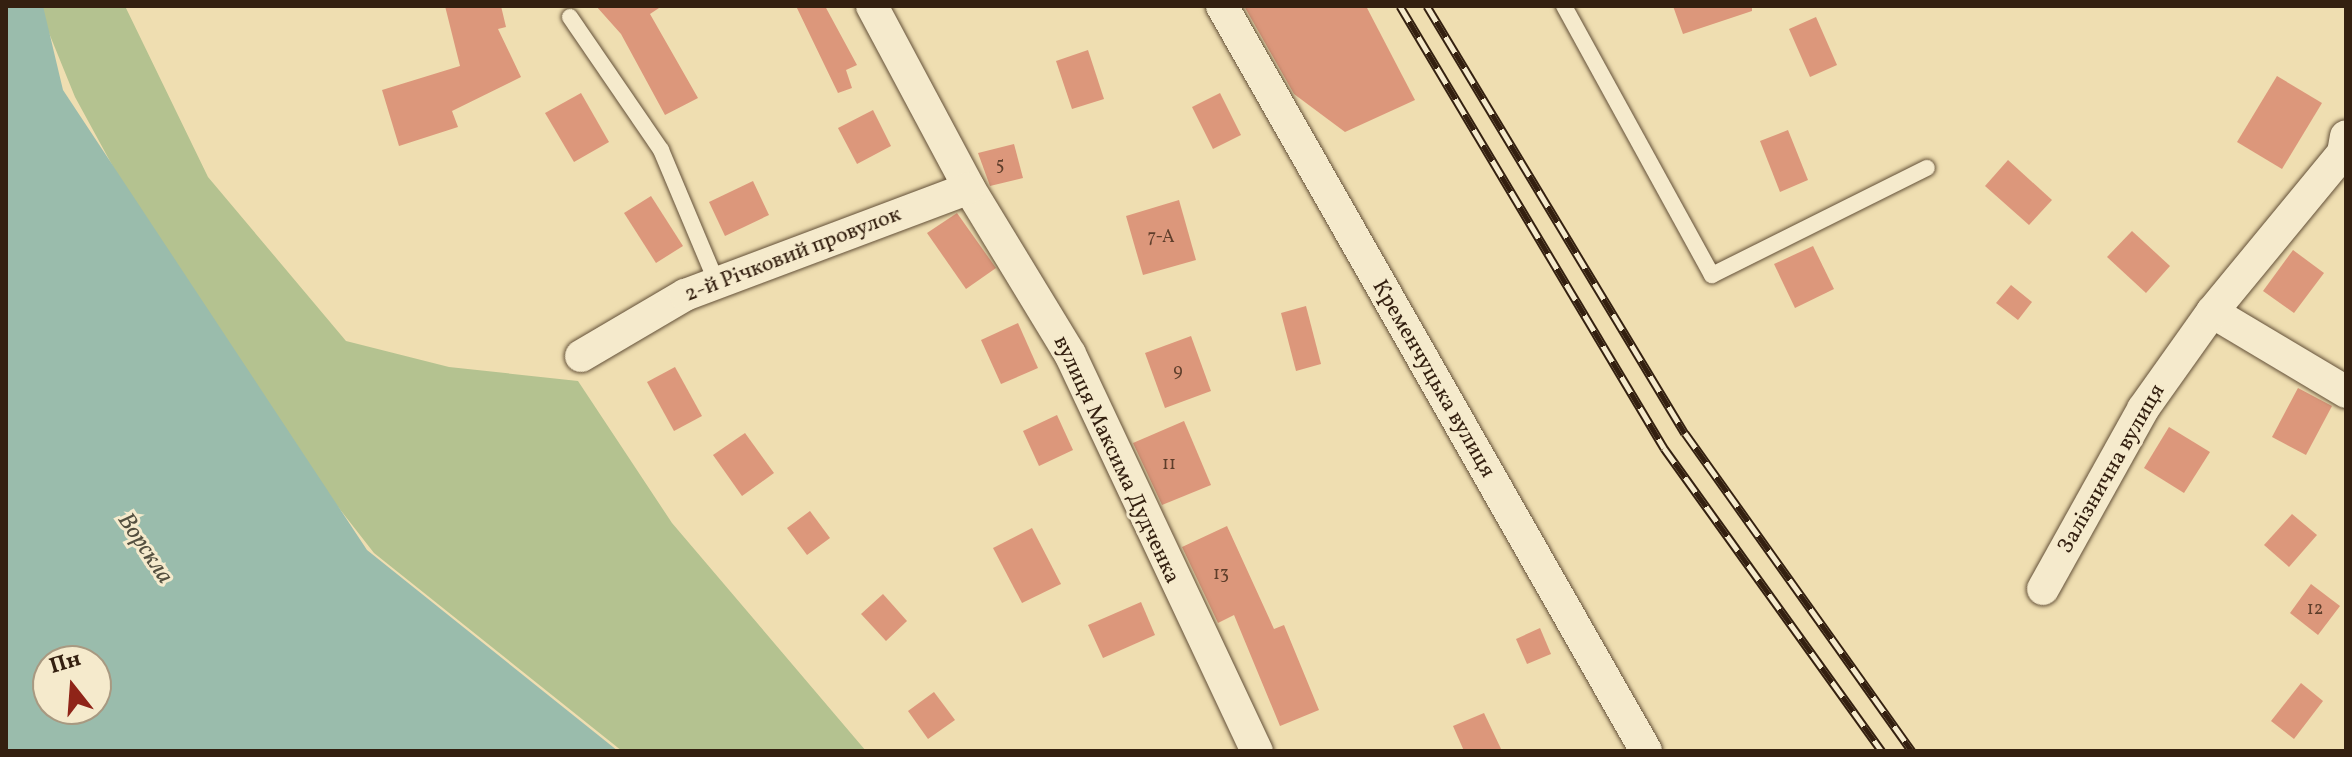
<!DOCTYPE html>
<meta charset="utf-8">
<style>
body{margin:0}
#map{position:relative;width:2352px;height:757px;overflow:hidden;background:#efdeb1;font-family:Vollkorn,serif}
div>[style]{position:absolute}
.green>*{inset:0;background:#b4c290}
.water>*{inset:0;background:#9abcac}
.building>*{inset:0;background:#dc977b}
.roads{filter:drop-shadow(0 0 2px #635038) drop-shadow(0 0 2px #635038)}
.service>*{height:16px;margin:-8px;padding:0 8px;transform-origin:8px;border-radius:8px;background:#f5eacc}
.minor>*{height:32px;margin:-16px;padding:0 16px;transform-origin:16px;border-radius:16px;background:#f5eacc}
.rail>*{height:9px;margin-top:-4.5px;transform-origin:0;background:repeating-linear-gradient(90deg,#f5eacc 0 18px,#342010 0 36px);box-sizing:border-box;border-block:2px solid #342010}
span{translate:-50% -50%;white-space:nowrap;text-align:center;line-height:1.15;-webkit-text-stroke:6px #f5eacc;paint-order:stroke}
.number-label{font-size:18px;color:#5e3e2b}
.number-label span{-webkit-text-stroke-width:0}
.street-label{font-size:22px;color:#342010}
.water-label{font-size:24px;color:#534f3f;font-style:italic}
.frame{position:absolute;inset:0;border:8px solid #342010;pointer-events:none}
.north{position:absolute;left:32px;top:645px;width:80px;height:80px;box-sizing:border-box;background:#f5eacc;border:2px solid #a89981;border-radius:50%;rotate:343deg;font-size:22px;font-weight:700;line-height:32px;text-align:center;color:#342010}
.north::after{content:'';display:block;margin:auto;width:28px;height:36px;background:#8f2418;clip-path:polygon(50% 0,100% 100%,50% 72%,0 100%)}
</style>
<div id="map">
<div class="green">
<div style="clip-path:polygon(38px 6px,125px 6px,208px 177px,346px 341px,449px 367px,578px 381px,672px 523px,866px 751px,622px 751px,374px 553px,207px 339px,75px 97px)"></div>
</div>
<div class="water">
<div style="clip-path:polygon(evenodd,6px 6px,43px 6px,63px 90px,367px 550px,618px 751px,6px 751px,6px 6px,48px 661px,96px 661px,96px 709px,48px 709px,48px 661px)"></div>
</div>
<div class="building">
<div style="clip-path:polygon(445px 6px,501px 6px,506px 27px,498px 29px,521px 77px,452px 111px,458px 127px,399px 146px,382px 90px,460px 66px)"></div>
<div style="clip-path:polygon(596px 6px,662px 6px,650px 14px,698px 98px,665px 115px,621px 34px)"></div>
<div style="clip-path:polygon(796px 6px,825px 6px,857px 65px,846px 70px,852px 88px,838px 93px)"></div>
<div style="clip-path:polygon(1244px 6px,1366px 6px,1415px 100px,1345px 132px,1294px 94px)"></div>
<div style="clip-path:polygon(1673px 6px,1752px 6px,1752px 11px,1683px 34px)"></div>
<div style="clip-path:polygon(1816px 17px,1837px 65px,1810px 77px,1789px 29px)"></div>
<div style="clip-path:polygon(1088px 50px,1104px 99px,1072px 109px,1056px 61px)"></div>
<div style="clip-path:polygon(2277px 76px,2322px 103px,2282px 169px,2237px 142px)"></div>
<div style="clip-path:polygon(581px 93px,609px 142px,574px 162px,545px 113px)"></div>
<div style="clip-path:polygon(1220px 93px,1241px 135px,1213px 149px,1192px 107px)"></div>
<div style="clip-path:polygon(873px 110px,891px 146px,857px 164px,838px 128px)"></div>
<div style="clip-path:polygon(1788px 130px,1808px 180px,1780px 192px,1760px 141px)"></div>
<div style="clip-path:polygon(1014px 144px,1023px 178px,990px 186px,978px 153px)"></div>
<div style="clip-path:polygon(2008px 160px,2052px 200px,2029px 225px,1985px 186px)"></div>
<div style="clip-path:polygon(753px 181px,769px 215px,725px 236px,709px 202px)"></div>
<div style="clip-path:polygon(651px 196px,683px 246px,656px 263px,624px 213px)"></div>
<div style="clip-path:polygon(1179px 200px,1196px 260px,1143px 275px,1126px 216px)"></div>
<div style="clip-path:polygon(957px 213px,996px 268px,966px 289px,927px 233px)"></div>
<div style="clip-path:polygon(2132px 231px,2170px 266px,2146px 293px,2107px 257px)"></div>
<div style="clip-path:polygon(1813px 246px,1834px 289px,1795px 308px,1774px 264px)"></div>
<div style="clip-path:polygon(2293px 250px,2324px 273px,2294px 313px,2263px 291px)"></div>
<div style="clip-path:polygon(2011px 285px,2032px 302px,2018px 320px,1996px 303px)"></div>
<div style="clip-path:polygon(1306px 306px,1321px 364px,1296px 371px,1281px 313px)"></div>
<div style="clip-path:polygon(1018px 323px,1038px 368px,1001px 384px,981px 340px)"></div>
<div style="clip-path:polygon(1191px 336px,1211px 391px,1165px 408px,1145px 353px)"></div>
<div style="clip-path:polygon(675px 367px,702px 416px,674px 431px,647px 382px)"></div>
<div style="clip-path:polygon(2298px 388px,2332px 406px,2306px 455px,2272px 437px)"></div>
<div style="clip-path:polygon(1057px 415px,1073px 450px,1039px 466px,1023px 431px)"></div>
<div style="clip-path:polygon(1184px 421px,1211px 485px,1162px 505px,1133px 443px)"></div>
<div style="clip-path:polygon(2169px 427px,2210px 452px,2184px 493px,2144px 468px)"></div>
<div style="clip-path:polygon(745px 433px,774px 473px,742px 496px,713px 455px)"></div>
<div style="clip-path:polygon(810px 511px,830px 538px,807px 555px,787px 528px)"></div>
<div style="clip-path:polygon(2292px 514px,2317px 535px,2289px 567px,2264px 545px)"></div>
<div style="clip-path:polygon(1227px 526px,1274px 629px,1284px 625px,1319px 710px,1280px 726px,1234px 615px,1218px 623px,1182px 547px)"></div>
<div style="clip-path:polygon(1032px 528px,1061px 584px,1022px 603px,993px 548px)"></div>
<div style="clip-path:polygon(2311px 584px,2340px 606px,2318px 635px,2290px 613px)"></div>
<div style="clip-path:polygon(883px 594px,907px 621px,886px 641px,861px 614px)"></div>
<div style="clip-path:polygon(1141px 602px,1155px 635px,1103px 658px,1088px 625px)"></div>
<div style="clip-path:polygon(1540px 628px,1551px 654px,1527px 664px,1516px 639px)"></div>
<div style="clip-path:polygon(2301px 683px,2323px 701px,2294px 739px,2271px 721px)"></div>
<div style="clip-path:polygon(934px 692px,955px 720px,928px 739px,908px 711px)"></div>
<div style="clip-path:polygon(1484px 713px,1502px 751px,1464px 751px,1453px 726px)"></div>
</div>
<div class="roads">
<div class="service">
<div style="left:1564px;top:6px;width:307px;rotate:61.2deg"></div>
<div style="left:1712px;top:275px;width:240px;rotate:-26.5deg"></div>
<div style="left:570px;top:17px;width:161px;rotate:55.6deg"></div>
<div style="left:661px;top:150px;width:144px;rotate:67.2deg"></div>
</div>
<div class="minor">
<div style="left:872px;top:6px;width:206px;rotate:61.9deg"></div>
<div style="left:969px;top:188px;width:194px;rotate:58.7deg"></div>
<div style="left:1070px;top:354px;width:439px;rotate:64.8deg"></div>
<div style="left:1222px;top:6px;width:857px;rotate:60.35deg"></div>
<div style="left:2212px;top:312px;width:156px;rotate:30.8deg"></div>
<div style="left:581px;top:356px;width:121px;rotate:-30.4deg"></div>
<div style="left:685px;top:295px;width:303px;rotate:-20.6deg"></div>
<div style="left:2043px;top:589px;width:206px;rotate:-60.9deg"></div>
<div style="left:2143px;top:409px;width:119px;rotate:-54.6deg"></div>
<div style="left:2212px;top:312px;width:206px;rotate:-50.5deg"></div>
<div style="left:2343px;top:153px;width:17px;rotate:-80deg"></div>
</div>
</div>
<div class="rail">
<div style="left:1400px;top:6px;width:515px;rotate:59.15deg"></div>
<div style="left:1664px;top:448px;width:373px;rotate:54.3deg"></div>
<div style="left:1427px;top:6px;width:499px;rotate:58.9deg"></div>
<div style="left:1685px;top:433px;width:391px;rotate:54.5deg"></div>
</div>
<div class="number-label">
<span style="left:1000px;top:166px">5</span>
<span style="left:1161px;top:238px">7-А</span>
<span style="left:1178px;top:372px">9</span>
<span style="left:1169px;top:465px">11</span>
<span style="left:1221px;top:575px">13</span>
<span style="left:2315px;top:610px">12</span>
</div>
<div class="street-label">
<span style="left:793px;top:255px;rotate:-21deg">2-й Річковий провулок</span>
<span style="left:1433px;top:379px;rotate:60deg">Кременчуцька вулиця</span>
<span style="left:1116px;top:460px;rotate:65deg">вулиця Максима Дудченка</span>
<span style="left:2112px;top:469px;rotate:-60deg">Залізнична вулиця</span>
</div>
<div class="water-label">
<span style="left:144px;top:549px;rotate:56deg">Ворскла</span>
</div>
<div class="frame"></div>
<div class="north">Пн</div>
</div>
